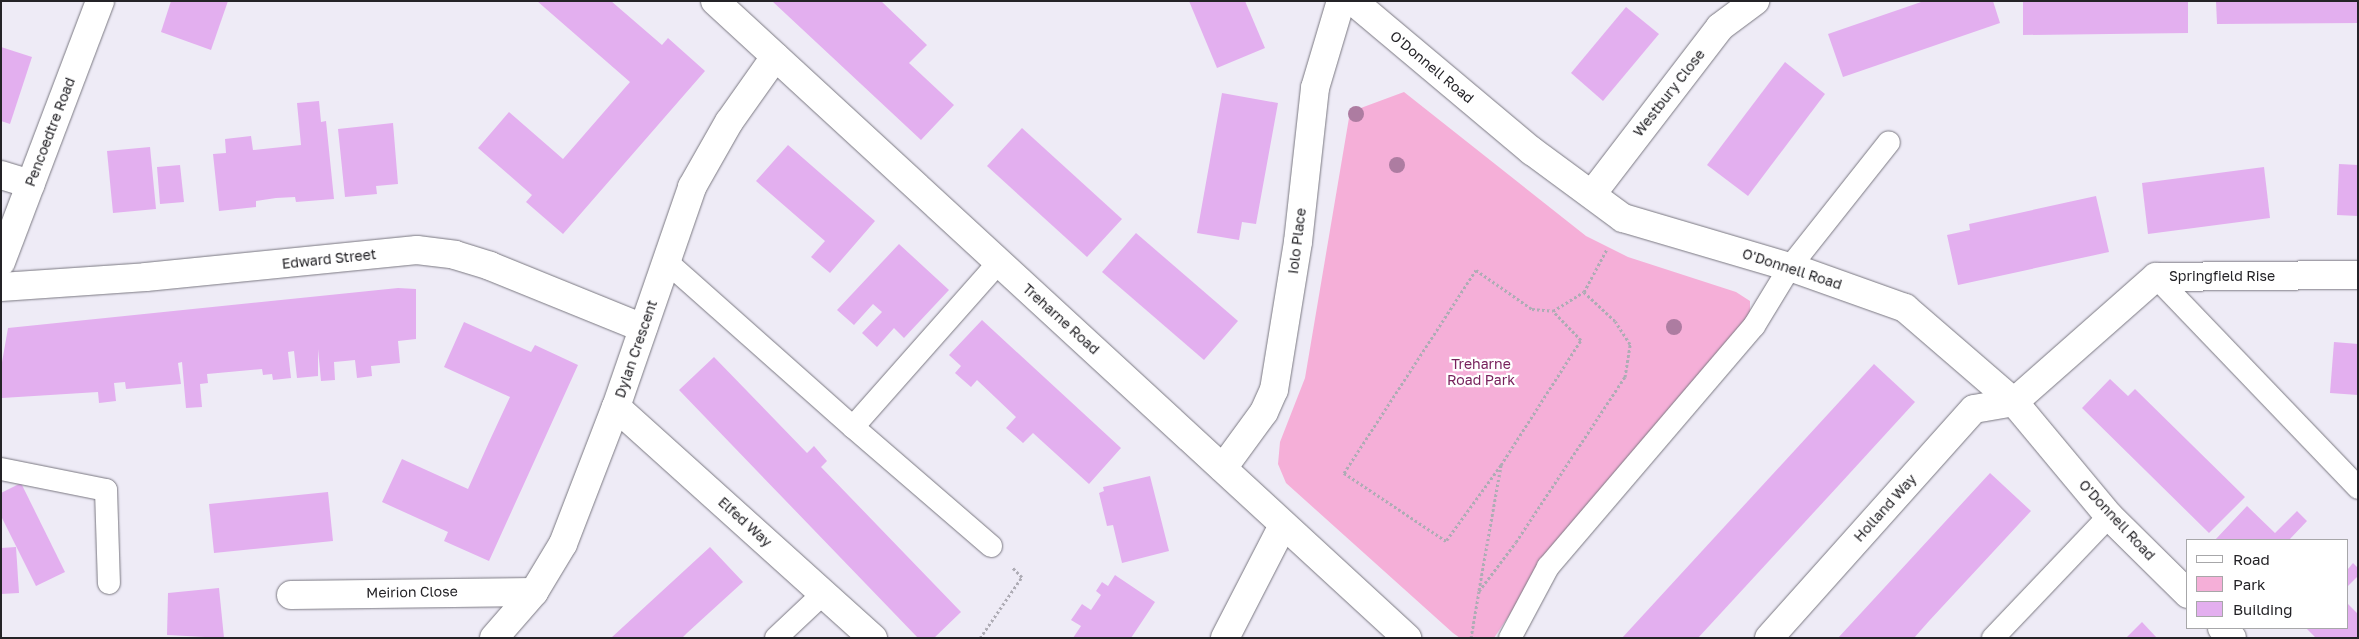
<!DOCTYPE html>
<style>
body{margin:0}
#map{position:relative;width:2359px;height:639px;overflow:hidden;background:#eeebf6;font-family:"Golos Text",sans-serif}
div>[style]{position:absolute}
.green>*{inset:0;background:#f5afd8}
.building>*{inset:0;background:#e3afef}
.path>*{height:3px;margin-top:-1.5px;transform-origin:0;background:repeating-linear-gradient(90deg,#aeacb5 0 2.5px,transparent 0 5px)}
.roads{filter:drop-shadow(0 0 1px #7a7881) drop-shadow(0 0 1px #7a7881)}
.lane>*{height:22px;margin:-11px;padding:0 11px;transform-origin:11px;border-radius:11px;background:#fff}
.street>*{height:28px;margin:-14px;padding:0 14px;transform-origin:14px;border-radius:14px;background:#fff}
.secondary>*{height:28px;margin:-14px;padding:0 14px;transform-origin:14px;border-radius:14px;background:#fff}
.trees>*{width:16px;height:16px;margin:-8px;border-radius:50%;background:#ad7ca1}
span{translate:-50% -50%;white-space:nowrap;text-align:center;line-height:1.15;-webkit-text-stroke:4.5px #fff;paint-order:stroke}
.street-label{font-size:14px;color:#242327}
.park-label{font-size:14px;color:#77225c}
.frame{position:absolute;inset:0;border:2px solid #242327;pointer-events:none}
.legend{position:absolute;left:2186px;top:539px;width:162px;height:90px;box-sizing:border-box;background:#fff;border:1px solid #a7a7a9;margin:0;padding:6px 9px;list-style:none;font-size:15px;color:#242327}
.legend li{display:flex;align-items:center;gap:10px;height:25px}
.legend b{width:25px;border:1px solid #a7a7a9}
</style>
<div id="map">
<div class="green">
<div style="clip-path:polygon(1404px 92px,1586px 236px,1628px 257px,1736px 292px,1750px 301px,1750px 322px,1547px 559px,1494px 638px,1460px 638px,1453px 633px,1286px 483px,1278px 464px,1280px 442px,1305px 378px,1350px 112px)"></div>
</div>
<div class="building">
<div style="clip-path:polygon(171px 1px,228px 1px,211px 50px,161px 32px)"></div>
<div style="clip-path:polygon(537px 1px,611px 1px,662px 45px,668px 38px,705px 71px,563px 234px,526px 202px,532px 195px,478px 148px,509px 112px,563px 159px,630px 82px)"></div>
<div style="clip-path:polygon(772px 1px,881px 1px,927px 45px,909px 63px,954px 105px,921px 140px)"></div>
<div style="clip-path:polygon(1189px 1px,1245px 1px,1265px 48px,1217px 68px)"></div>
<div style="clip-path:polygon(1924px 1px,1993px 1px,2000px 23px,1843px 77px,1828px 34px)"></div>
<div style="clip-path:polygon(2023px 1px,2188px 1px,2188px 33px,2023px 35px)"></div>
<div style="clip-path:polygon(2216px 1px,2358px 1px,2358px 23px,2217px 24px)"></div>
<div style="clip-path:polygon(1626px 7px,1659px 34px,1603px 101px,1571px 73px)"></div>
<div style="clip-path:polygon(1px 47px,32px 57px,10px 124px,1px 121px)"></div>
<div style="clip-path:polygon(1785px 62px,1825px 94px,1748px 196px,1707px 165px)"></div>
<div style="clip-path:polygon(1222px 93px,1278px 103px,1256px 224px,1242px 222px,1239px 240px,1197px 233px)"></div>
<div style="clip-path:polygon(319px 101px,321px 122px,326px 121px,334px 199px,296px 202px,295px 197px,276px 198px,256px 201px,256px 207px,219px 211px,213px 154px,226px 153px,225px 139px,251px 136px,253px 150px,301px 145px,297px 103px)"></div>
<div style="clip-path:polygon(393px 123px,398px 184px,376px 186px,377px 194px,345px 197px,338px 129px)"></div>
<div style="clip-path:polygon(1022px 128px,1122px 219px,1087px 257px,987px 166px)"></div>
<div style="clip-path:polygon(788px 145px,875px 221px,830px 273px,811px 257px,825px 241px,756px 181px)"></div>
<div style="clip-path:polygon(150px 147px,156px 209px,113px 213px,107px 151px)"></div>
<div style="clip-path:polygon(2339px 164px,2358px 165px,2358px 216px,2337px 215px)"></div>
<div style="clip-path:polygon(180px 165px,184px 202px,160px 204px,157px 167px)"></div>
<div style="clip-path:polygon(2264px 167px,2270px 218px,2148px 234px,2142px 183px)"></div>
<div style="clip-path:polygon(2096px 196px,2109px 252px,1958px 285px,1947px 235px,1970px 230px,1969px 224px)"></div>
<div style="clip-path:polygon(1136px 233px,1238px 321px,1204px 360px,1102px 272px)"></div>
<div style="clip-path:polygon(899px 244px,949px 290px,904px 338px,894px 328px,877px 347px,862px 333px,882px 312px,873px 304px,854px 325px,837px 310px)"></div>
<div style="clip-path:polygon(398px 288px,416px 289px,416px 339px,398px 341px,400px 363px,371px 366px,372px 376px,357px 378px,355px 360px,345px 361px,334px 362px,335px 380px,321px 381px,318px 349px,318px 376px,297px 378px,294px 351px,288px 352px,291px 378px,273px 380px,272px 374px,263px 375px,262px 369px,207px 374px,208px 383px,200px 384px,202px 407px,186px 408px,182px 362px,178px 363px,181px 384px,126px 389px,125px 382px,114px 383px,116px 401px,99px 403px,98px 392px,2px 398px,1px 368px,8px 328px)"></div>
<div style="clip-path:polygon(982px 320px,1121px 448px,1089px 484px,1033px 433px,1023px 443px,1006px 428px,1016px 417px,977px 380px,971px 387px,955px 373px,961px 366px,949px 355px)"></div>
<div style="clip-path:polygon(464px 322px,531px 352px,535px 345px,578px 365px,489px 561px,444px 541px,448px 532px,382px 502px,402px 459px,468px 489px,489px 442px,510px 397px,444px 367px)"></div>
<div style="clip-path:polygon(2334px 342px,2358px 344px,2358px 395px,2330px 393px)"></div>
<div style="clip-path:polygon(714px 357px,807px 453px,814px 446px,827px 461px,821px 467px,961px 612px,934px 638px,918px 638px,679px 390px)"></div>
<div style="clip-path:polygon(1874px 364px,1915px 402px,1839px 485px,1698px 638px,1622px 638px)"></div>
<div style="clip-path:polygon(2110px 379px,2128px 396px,2135px 389px,2245px 497px,2209px 533px,2082px 408px)"></div>
<div style="clip-path:polygon(1990px 473px,2031px 511px,1929px 621px,1914px 638px,1838px 638px)"></div>
<div style="clip-path:polygon(1150px 476px,1169px 551px,1122px 563px,1113px 525px,1107px 526px,1099px 493px,1104px 491px,1103px 487px)"></div>
<div style="clip-path:polygon(21px 483px,65px 572px,36px 586px,1px 516px,1px 493px)"></div>
<div style="clip-path:polygon(328px 492px,333px 541px,214px 553px,209px 504px)"></div>
<div style="clip-path:polygon(2247px 506px,2275px 533px,2297px 511px,2307px 521px,2289px 540px,2215px 540px)"></div>
<div style="clip-path:polygon(16px 547px,19px 593px,1px 594px,1px 548px)"></div>
<div style="clip-path:polygon(710px 547px,743px 582px,687px 633px,682px 638px,611px 638px)"></div>
<div style="clip-path:polygon(2353px 563px,2358px 568px,2358px 576px,2348px 586px,2348px 569px)"></div>
<div style="clip-path:polygon(1115px 575px,1155px 602px,1131px 638px,1073px 638px,1081px 626px,1071px 620px,1082px 604px,1091px 610px,1101px 595px,1096px 591px,1102px 582px,1108px 586px)"></div>
<div style="clip-path:polygon(219px 588px,224px 638px,167px 635px,168px 593px)"></div>
<div style="clip-path:polygon(2348px 604px,2358px 614px,2358px 638px,2316px 638px,2306px 628px,2348px 628px)"></div>
<div style="clip-path:polygon(2142px 622px,2157px 638px,2126px 638px)"></div>
</div>
<div class="path">
<div style="left:1501px;top:465px;width:94px;rotate:125.9deg"></div>
<div style="left:1446px;top:541px;width:123px;rotate:-146.3deg"></div>
<div style="left:1344px;top:473px;width:242px;rotate:-57deg"></div>
<div style="left:1476px;top:270px;width:68px;rotate:34.9deg"></div>
<div style="left:1532px;top:309px;width:21px;rotate:5deg"></div>
<div style="left:1479px;top:590px;width:127px;rotate:-80deg"></div>
<div style="left:1501px;top:465px;width:148px;rotate:-57.4deg"></div>
<div style="left:1581px;top:340px;width:40px;rotate:-134deg"></div>
<div style="left:1553px;top:311px;width:36px;rotate:-32deg"></div>
<div style="left:980px;top:638px;width:74px;rotate:-55.5deg"></div>
<div style="left:1022px;top:577px;width:13px;rotate:-135deg"></div>
<div style="left:1471px;top:638px;width:48px;rotate:-80.3deg"></div>
<div style="left:1479px;top:591px;width:61px;rotate:-52.9deg"></div>
<div style="left:1516px;top:542px;width:198px;rotate:-56.6deg"></div>
<div style="left:1625px;top:377px;width:33px;rotate:-81deg"></div>
<div style="left:1630px;top:344px;width:27px;rotate:-123deg"></div>
<div style="left:1615px;top:321px;width:42px;rotate:-136.9deg"></div>
<div style="left:1584px;top:292px;width:49px;rotate:-61.9deg"></div>
</div>
<div class="roads">
<div class="lane">
<div style="left:667px;top:262px;width:249px;rotate:41.6deg"></div>
<div style="left:2156px;top:277px;width:292px;rotate:46.2deg"></div>
<div style="left:1px;top:469px;width:107px;rotate:11.3deg"></div>
<div style="left:106px;top:490px;width:93px;rotate:88.2deg"></div>
<div style="left:991px;top:546px;width:182px;rotate:-139.2deg"></div>
<div style="left:853px;top:427px;width:220px;rotate:-48.5deg"></div>
<div style="left:776px;top:638px;width:66px;rotate:-43.2deg"></div>
<div style="left:1510px;top:638px;width:81px;rotate:-61.8deg"></div>
<div style="left:1548px;top:567px;width:317px;rotate:-49.5deg"></div>
<div style="left:1754px;top:326px;width:69px;rotate:-58.6deg"></div>
<div style="left:1790px;top:267px;width:159px;rotate:-51.6deg"></div>
<div style="left:1993px;top:638px;width:168px;rotate:-46.4deg"></div>
</div>
<div class="street">
<div style="left:1353px;top:1px;width:234px;rotate:40deg"></div>
<div style="left:1532px;top:151px;width:113px;rotate:36.4deg"></div>
<div style="left:1623px;top:218px;width:174px;rotate:16.4deg"></div>
<div style="left:1790px;top:267px;width:122px;rotate:19.6deg"></div>
<div style="left:1905px;top:308px;width:144px;rotate:40.8deg"></div>
<div style="left:2014px;top:402px;width:148px;rotate:50.2deg"></div>
<div style="left:2109px;top:516px;width:111px;rotate:44.6deg"></div>
<div style="left:1px;top:175px;width:31px;rotate:17deg"></div>
<div style="left:1592px;top:194px;width:210px;rotate:-52.5deg"></div>
<div style="left:1720px;top:27px;width:44px;rotate:-36.6deg"></div>
<div style="left:1px;top:287px;width:145px;rotate:-3.9deg"></div>
<div style="left:146px;top:277px;width:272px;rotate:-5.7deg"></div>
<div style="left:417px;top:250px;width:38px;rotate:7deg"></div>
<div style="left:455px;top:255px;width:37px;rotate:17deg"></div>
<div style="left:490px;top:266px;width:165px;rotate:22.1deg"></div>
<div style="left:616px;top:407px;width:346px;rotate:42deg"></div>
<div style="left:1223px;top:468px;width:69px;rotate:-53.8deg"></div>
<div style="left:1264px;top:412px;width:24px;rotate:-66deg"></div>
<div style="left:1274px;top:390px;width:150px;rotate:-80.8deg"></div>
<div style="left:1298px;top:242px;width:155px;rotate:-83.7deg"></div>
<div style="left:1315px;top:88px;width:91px;rotate:-73.4deg"></div>
<div style="left:291px;top:595px;width:243px;rotate:-0.7deg"></div>
<div style="left:2222px;top:628px;width:14px;rotate:45deg"></div>
<div style="left:494px;top:638px;width:61px;rotate:-49deg"></div>
<div style="left:534px;top:592px;width:56px;rotate:-58.9deg"></div>
<div style="left:563px;top:544px;width:147px;rotate:-68.9deg"></div>
<div style="left:616px;top:407px;width:233px;rotate:-70.9deg"></div>
<div style="left:692px;top:187px;width:75px;rotate:-60.4deg"></div>
<div style="left:729px;top:122px;width:80px;rotate:-54.7deg"></div>
<div style="left:1225px;top:638px;width:127px;rotate:-62.8deg"></div>
<div style="left:1769px;top:638px;width:307px;rotate:-48.2deg"></div>
<div style="left:1974px;top:409px;width:41px;rotate:-9.9deg"></div>
<div style="left:2014px;top:402px;width:189px;rotate:-41.4deg"></div>
<div style="left:2156px;top:277px;width:202px;rotate:-0.6deg"></div>
</div>
<div class="secondary">
<div style="left:715px;top:1px;width:941px;rotate:42.63deg"></div>
<div style="left:1px;top:262px;width:279px;rotate:-69.2deg"></div>
</div>
</div>
<div class="trees">
<div style="left:1356px;top:114px"></div>
<div style="left:1397px;top:165px"></div>
<div style="left:1674px;top:327px"></div>
</div>
<div class="street-label">
<span style="left:1432px;top:67px;rotate:40deg">O'Donnell Road</span>
<span style="left:1669px;top:93px;rotate:-52deg">Westbury Close</span>
<span style="left:50px;top:132px;rotate:-69deg">Pencoedtre Road</span>
<span style="left:1297px;top:241px;rotate:-83deg">Iolo Place</span>
<span style="left:329px;top:259px;rotate:-6deg">Edward Street</span>
<span style="left:1792px;top:269px;rotate:18deg">O'Donnell Road</span>
<span style="left:2222px;top:276px">Springfield Rise</span>
<span style="left:1061px;top:319px;rotate:42deg">Treharne Road</span>
<span style="left:636px;top:349px;rotate:-71deg">Dylan Crescent</span>
<span style="left:1885px;top:508px;rotate:-48deg">Holland Way</span>
<span style="left:2117px;top:520px;rotate:47deg">O'Donnell Road</span>
<span style="left:745px;top:522px;rotate:42deg">Elfed Way</span>
<span style="left:412px;top:592px;rotate:-1deg">Meirion Close</span>
</div>
<div class="park-label">
<span style="left:1481px;top:372px">Treharne<br>Road Park</span>
</div>
<div class="frame"></div>
<ul class="legend">
<li><b style="height:6px;background:#fff"></b>Road</li>
<li><b style="height:14px;background:#f5afd8"></b>Park</li>
<li><b style="height:14px;background:#e3afef"></b>Building</li>
</ul>
</div>
